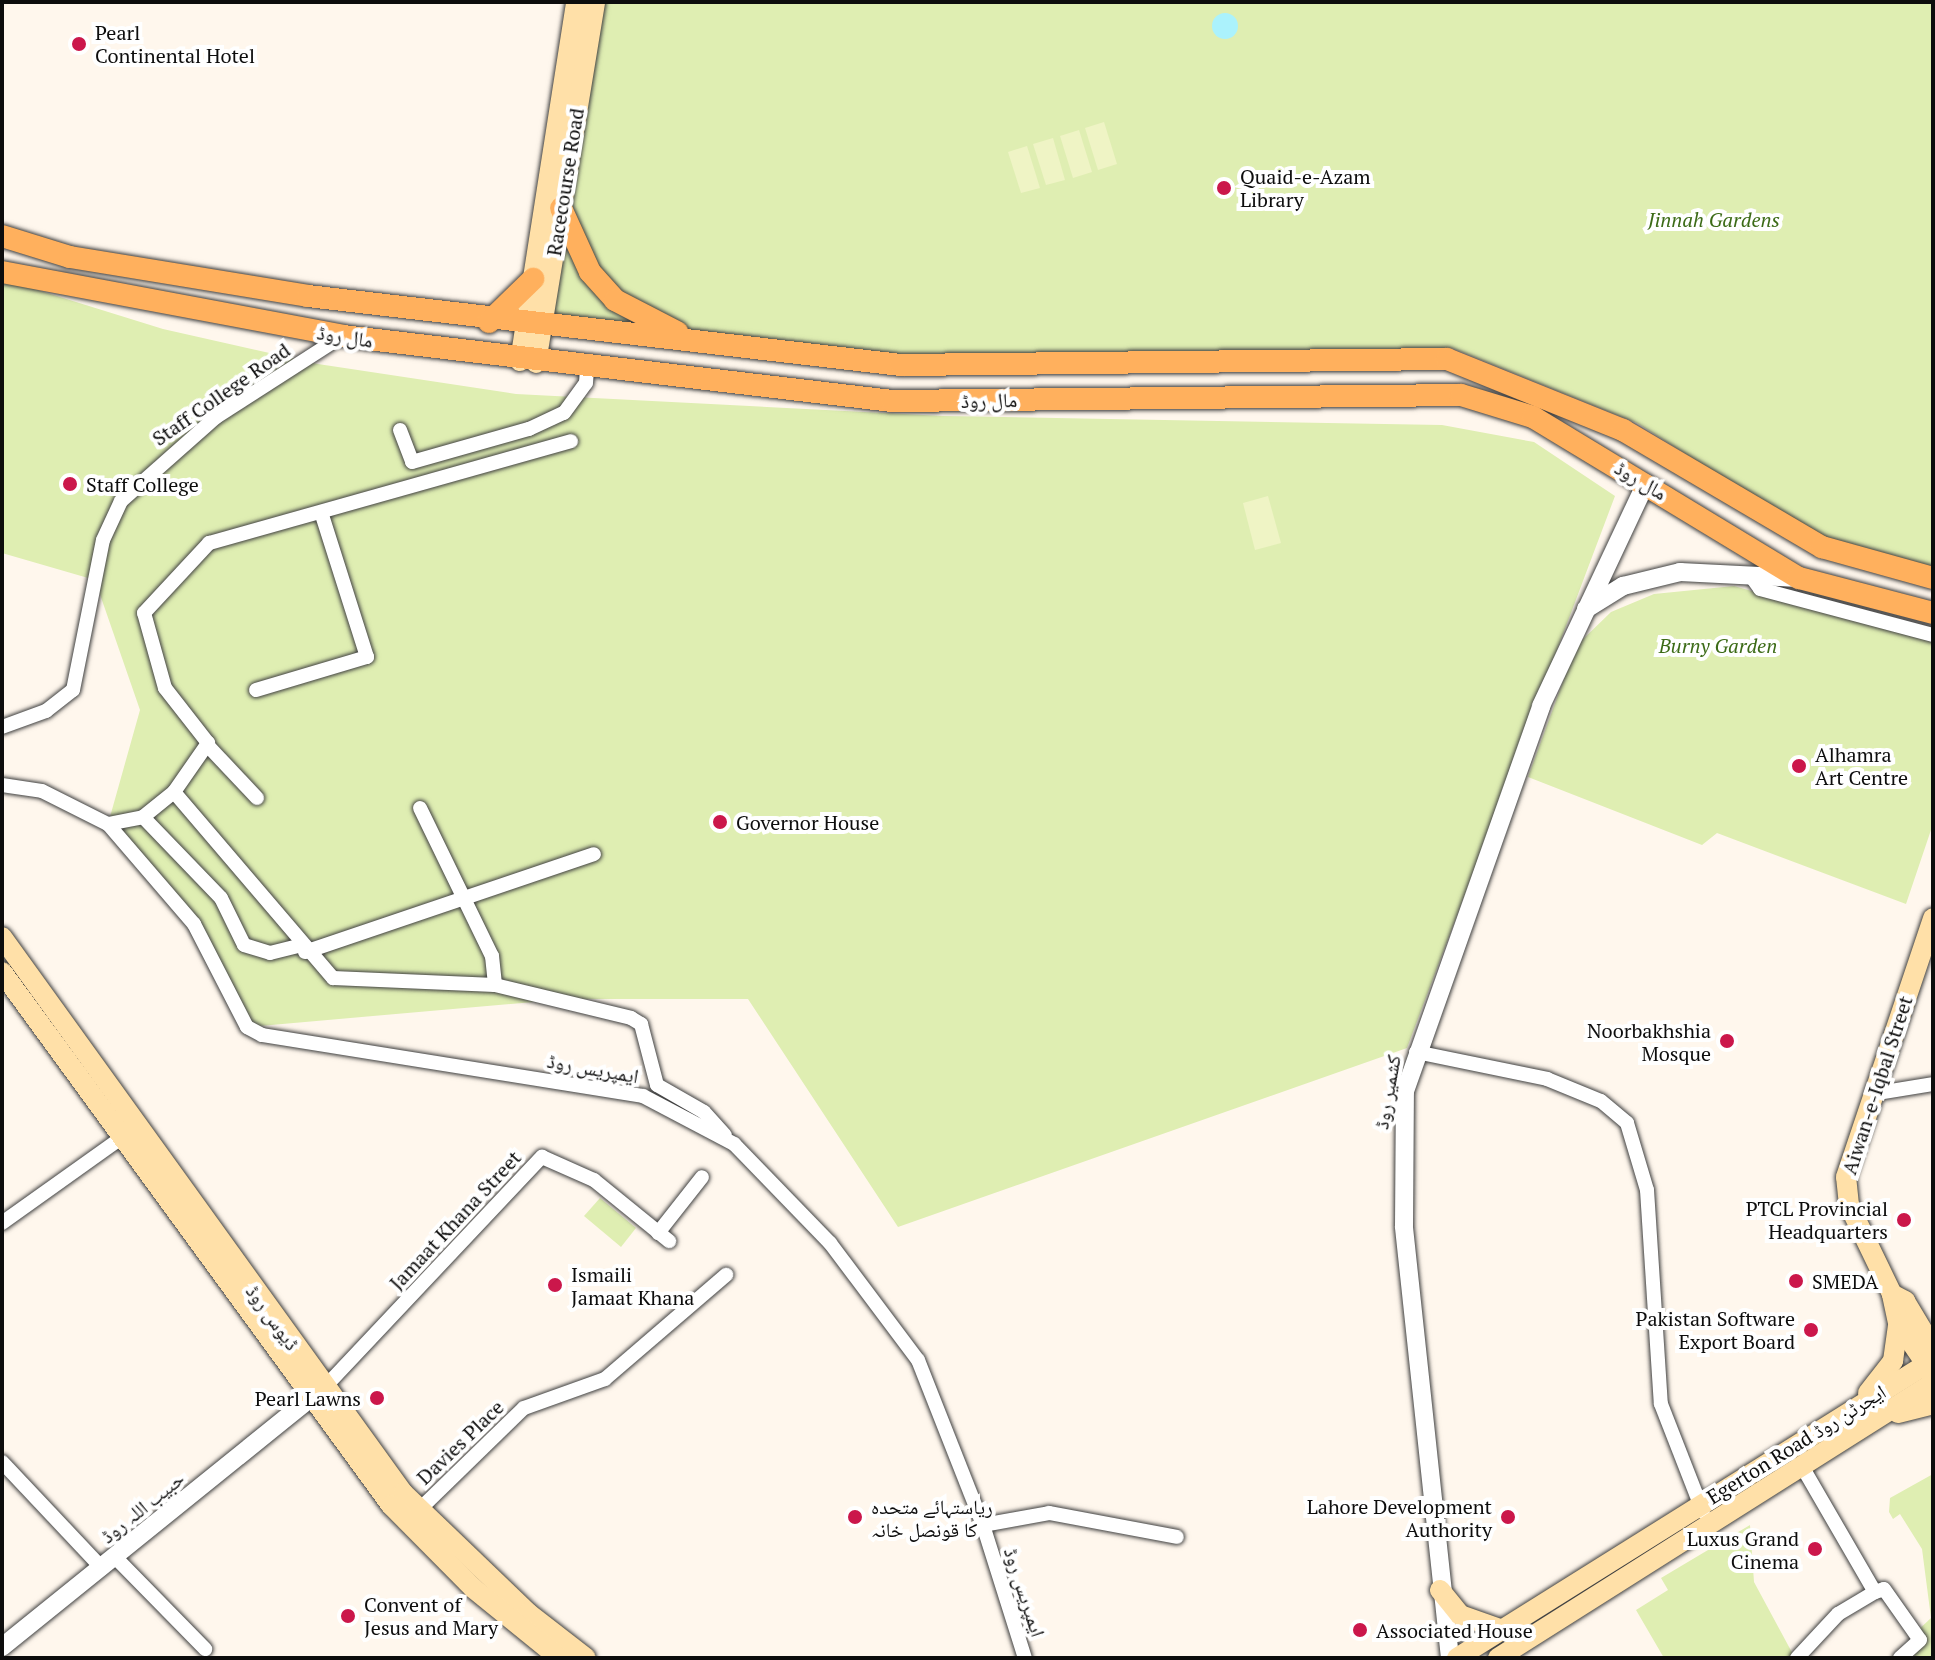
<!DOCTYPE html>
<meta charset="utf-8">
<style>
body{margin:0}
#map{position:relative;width:1935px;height:1660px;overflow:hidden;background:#fff7ed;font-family:"PT Serif","Noto Naskh Arabic",serif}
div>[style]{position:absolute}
.green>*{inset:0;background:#dfeeb2}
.pitch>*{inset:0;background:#eff4c5}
.water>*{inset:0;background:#abf2fc}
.round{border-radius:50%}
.roads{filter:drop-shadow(0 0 2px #404040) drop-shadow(0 0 2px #404040)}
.minor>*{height:14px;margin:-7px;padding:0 7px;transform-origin:7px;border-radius:7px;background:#fff}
.tertiary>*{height:18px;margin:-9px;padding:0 9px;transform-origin:9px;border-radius:9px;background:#fff}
.secondary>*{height:20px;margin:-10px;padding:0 10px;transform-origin:10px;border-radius:10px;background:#ffe0a8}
.primary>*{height:22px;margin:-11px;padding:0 11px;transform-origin:11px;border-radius:11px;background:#ffb05d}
.dots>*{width:22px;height:22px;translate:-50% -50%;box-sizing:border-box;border:4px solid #fff;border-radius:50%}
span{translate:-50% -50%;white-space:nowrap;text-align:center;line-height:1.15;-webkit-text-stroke:8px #fff;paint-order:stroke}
.poi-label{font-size:20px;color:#0d0d0d}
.left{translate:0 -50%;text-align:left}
.right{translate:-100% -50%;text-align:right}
.street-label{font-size:20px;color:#0d0d0d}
.park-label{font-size:20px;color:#3c6b17;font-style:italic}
.frame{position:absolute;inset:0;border:4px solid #0d0d0d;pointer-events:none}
</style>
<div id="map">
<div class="green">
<div style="clip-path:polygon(604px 2px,1933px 2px,1933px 572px,1823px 541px,1637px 423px,1452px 348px,910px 361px,547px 324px)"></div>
<div style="clip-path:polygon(2px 279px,163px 329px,318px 364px,516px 394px,943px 416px,1442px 425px,1534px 442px,1615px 496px,1407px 1048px,898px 1227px,748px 999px,568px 999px,247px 1027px,194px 924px,108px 824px,140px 710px,95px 580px,2px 553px)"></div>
<div style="clip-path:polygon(1734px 586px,1933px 642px,1933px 824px,1906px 904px,1717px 833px,1702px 845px,1528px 777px,1576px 646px,1611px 612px,1654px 594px)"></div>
<div style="clip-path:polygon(600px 1198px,636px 1228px,621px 1247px,584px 1216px)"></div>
<div style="clip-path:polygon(1933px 1474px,1933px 1658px,1917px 1658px,1910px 1649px,1915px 1633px,1931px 1618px,1922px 1549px,1900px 1514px,1893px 1519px,1889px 1512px,1890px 1498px)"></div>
<div style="clip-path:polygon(1750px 1525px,1754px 1582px,1795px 1658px,1664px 1658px,1636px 1610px,1668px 1590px,1661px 1578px)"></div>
</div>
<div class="pitch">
<div style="clip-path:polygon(1104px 122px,1117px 164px,1098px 170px,1085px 128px)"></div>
<div style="clip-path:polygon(1079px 130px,1092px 172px,1073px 178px,1060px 136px)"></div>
<div style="clip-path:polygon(1053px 138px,1065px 180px,1046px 185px,1033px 144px)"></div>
<div style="clip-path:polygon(1027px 146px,1040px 188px,1021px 193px,1008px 152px)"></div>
<div style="clip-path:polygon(1268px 496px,1281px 543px,1255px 550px,1243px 503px)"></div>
</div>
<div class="water">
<div class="round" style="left:1212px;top:13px;width:26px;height:26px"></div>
</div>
<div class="roads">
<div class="minor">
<div style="left:400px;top:430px;width:34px;rotate:69deg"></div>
<div style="left:412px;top:462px;width:122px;rotate:-15.8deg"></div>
<div style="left:529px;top:429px;width:38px;rotate:-25deg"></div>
<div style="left:564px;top:413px;width:37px;rotate:-54deg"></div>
<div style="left:586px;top:383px;width:13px;rotate:-86deg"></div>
<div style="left:1750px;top:575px;width:17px;rotate:54deg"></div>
<div style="left:1760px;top:589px;width:179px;rotate:14.9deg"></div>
<div style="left:256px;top:690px;width:116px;rotate:-16.6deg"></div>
<div style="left:367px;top:657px;width:149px;rotate:-107.6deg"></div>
<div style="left:2px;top:727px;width:47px;rotate:-20deg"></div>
<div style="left:46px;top:711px;width:34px;rotate:-38deg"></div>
<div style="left:73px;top:690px;width:153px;rotate:-78.7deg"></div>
<div style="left:103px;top:540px;width:43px;rotate:-65.2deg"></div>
<div style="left:121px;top:501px;width:127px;rotate:-41.5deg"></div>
<div style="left:216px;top:417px;width:150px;rotate:-32.7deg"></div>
<div style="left:209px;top:747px;width:70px;rotate:46.7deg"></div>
<div style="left:2px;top:785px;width:40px;rotate:8.5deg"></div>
<div style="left:42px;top:791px;width:74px;rotate:26.6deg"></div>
<div style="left:108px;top:824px;width:132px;rotate:49.3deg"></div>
<div style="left:194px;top:924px;width:116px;rotate:62.8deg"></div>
<div style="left:247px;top:1027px;width:17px;rotate:28deg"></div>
<div style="left:262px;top:1035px;width:386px;rotate:9.1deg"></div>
<div style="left:643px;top:1096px;width:103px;rotate:27.8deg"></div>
<div style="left:734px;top:1144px;width:138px;rotate:45.9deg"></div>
<div style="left:830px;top:1243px;width:146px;rotate:53.1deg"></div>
<div style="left:918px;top:1360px;width:177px;rotate:68.5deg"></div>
<div style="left:983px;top:1525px;width:139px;rotate:72.5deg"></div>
<div style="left:174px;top:792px;width:60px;rotate:-55.2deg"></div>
<div style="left:208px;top:743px;width:70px;rotate:-128deg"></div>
<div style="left:165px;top:688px;width:78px;rotate:-105.6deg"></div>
<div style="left:144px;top:613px;width:96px;rotate:-47.1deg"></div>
<div style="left:209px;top:543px;width:376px;rotate:-15.7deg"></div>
<div style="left:420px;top:808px;width:165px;rotate:64.1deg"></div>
<div style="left:492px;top:956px;width:29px;rotate:84deg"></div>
<div style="left:143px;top:817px;width:112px;rotate:46.1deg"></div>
<div style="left:221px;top:898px;width:52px;rotate:63.9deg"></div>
<div style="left:244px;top:945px;width:27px;rotate:17deg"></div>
<div style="left:270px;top:953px;width:30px;rotate:-14deg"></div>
<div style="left:108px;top:824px;width:36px;rotate:-11deg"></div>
<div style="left:143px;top:817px;width:40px;rotate:-39deg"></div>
<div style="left:174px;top:792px;width:245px;rotate:49.5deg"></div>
<div style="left:333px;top:978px;width:162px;rotate:2.5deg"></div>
<div style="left:495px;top:985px;width:140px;rotate:13.6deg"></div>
<div style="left:631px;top:1018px;width:12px;rotate:31deg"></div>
<div style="left:641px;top:1024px;width:63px;rotate:75.3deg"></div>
<div style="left:657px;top:1085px;width:54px;rotate:29.9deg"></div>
<div style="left:704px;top:1112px;width:31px;rotate:48deg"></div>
<div style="left:305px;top:952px;width:305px;rotate:-18.7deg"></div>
<div style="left:1416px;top:1052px;width:134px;rotate:11.6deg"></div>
<div style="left:1547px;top:1079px;width:58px;rotate:22.2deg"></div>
<div style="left:1601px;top:1101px;width:34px;rotate:40deg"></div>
<div style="left:1627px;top:1123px;width:70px;rotate:73.4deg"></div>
<div style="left:1647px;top:1190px;width:214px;rotate:86.3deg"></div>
<div style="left:1661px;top:1404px;width:116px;rotate:68.7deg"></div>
<div style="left:1872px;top:1094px;width:62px;rotate:-9.3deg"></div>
<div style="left:2px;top:1223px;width:146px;rotate:-35.5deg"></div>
<div style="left:658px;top:1233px;width:71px;rotate:-51.8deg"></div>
<div style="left:324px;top:1388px;width:318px;rotate:-46.7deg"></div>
<div style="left:542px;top:1157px;width:57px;rotate:23.9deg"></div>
<div style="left:594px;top:1180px;width:97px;rotate:39.1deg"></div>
<div style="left:2px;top:1462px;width:146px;rotate:46.7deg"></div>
<div style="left:1803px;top:1468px;width:143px;rotate:59.9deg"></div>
<div style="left:1875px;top:1592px;width:9px;rotate:-18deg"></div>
<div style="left:1884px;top:1589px;width:62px;rotate:54.8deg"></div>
<div style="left:1920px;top:1640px;width:27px;rotate:138deg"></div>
<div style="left:419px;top:1510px;width:146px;rotate:-44.2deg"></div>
<div style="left:524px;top:1408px;width:86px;rotate:-19.7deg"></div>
<div style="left:605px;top:1379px;width:160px;rotate:-40.7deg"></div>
<div style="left:983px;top:1525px;width:67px;rotate:-10.3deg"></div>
<div style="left:1049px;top:1513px;width:130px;rotate:10.6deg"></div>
<div style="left:115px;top:1557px;width:129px;rotate:45.6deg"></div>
<div style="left:1797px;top:1658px;width:60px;rotate:-47deg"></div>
<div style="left:1838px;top:1614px;width:43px;rotate:-30.7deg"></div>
</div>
<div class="tertiary">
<div style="left:1586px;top:609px;width:44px;rotate:-31.9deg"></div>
<div style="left:1623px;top:586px;width:59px;rotate:-13.8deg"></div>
<div style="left:1680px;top:572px;width:119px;rotate:2.9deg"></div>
<div style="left:2px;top:1647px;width:395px;rotate:-38.9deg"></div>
<div style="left:1450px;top:1658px;width:434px;rotate:-96.1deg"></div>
<div style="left:1404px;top:1226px;width:135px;rotate:-89.6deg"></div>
<div style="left:1405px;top:1091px;width:408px;rotate:-70.5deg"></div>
<div style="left:1541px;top:706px;width:246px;rotate:-64.8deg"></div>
</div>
<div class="secondary">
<div style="left:520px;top:361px;width:363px;rotate:-81.1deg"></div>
<div style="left:536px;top:363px;width:366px;rotate:-80.7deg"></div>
<div style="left:2px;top:937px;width:686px;rotate:54.2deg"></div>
<div style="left:403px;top:1493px;width:173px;rotate:43.8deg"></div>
<div style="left:528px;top:1613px;width:73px;rotate:37.8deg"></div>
<div style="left:2px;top:972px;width:660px;rotate:53.88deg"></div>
<div style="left:391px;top:1505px;width:117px;rotate:45.3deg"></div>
<div style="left:473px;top:1588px;width:111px;rotate:39.1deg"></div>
<div style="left:1892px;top:1294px;width:15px;rotate:28deg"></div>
<div style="left:1905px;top:1301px;width:55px;rotate:59.2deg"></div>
<div style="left:1932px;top:1373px;width:60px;rotate:-124.2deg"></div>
<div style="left:1898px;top:1323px;width:30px;rotate:-102deg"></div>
<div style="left:1892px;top:1294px;width:99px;rotate:-115.8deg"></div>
<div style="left:1849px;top:1205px;width:28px;rotate:-96deg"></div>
<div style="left:1846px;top:1177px;width:273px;rotate:-71.4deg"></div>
<div style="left:1868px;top:1393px;width:41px;rotate:-52deg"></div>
<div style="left:1893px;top:1361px;width:37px;rotate:-82deg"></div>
<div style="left:1898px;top:1413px;width:36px;rotate:-14deg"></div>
<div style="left:1440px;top:1590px;width:32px;rotate:51deg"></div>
<div style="left:1460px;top:1615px;width:42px;rotate:19.3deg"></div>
<div style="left:1457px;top:1658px;width:562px;rotate:-32.05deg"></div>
<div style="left:1498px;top:1658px;width:515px;rotate:-32.3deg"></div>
</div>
<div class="primary">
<div style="left:561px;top:208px;width:70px;rotate:65.6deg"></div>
<div style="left:590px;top:272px;width:38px;rotate:48deg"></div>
<div style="left:615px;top:300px;width:70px;rotate:27.3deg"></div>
<div style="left:2px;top:236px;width:71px;rotate:17.2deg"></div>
<div style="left:70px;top:257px;width:241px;rotate:9.3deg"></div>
<div style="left:308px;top:296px;width:597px;rotate:6.64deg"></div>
<div style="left:901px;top:365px;width:546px;rotate:-0.63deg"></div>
<div style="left:1447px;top:359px;width:190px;rotate:22deg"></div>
<div style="left:1623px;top:430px;width:231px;rotate:30.5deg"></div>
<div style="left:1822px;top:547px;width:115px;rotate:15.6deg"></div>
<div style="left:2px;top:272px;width:347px;rotate:10.6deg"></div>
<div style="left:343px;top:336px;width:553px;rotate:6.75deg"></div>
<div style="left:892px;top:401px;width:569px;rotate:-0.6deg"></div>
<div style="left:1461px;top:395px;width:75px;rotate:17deg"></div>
<div style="left:1533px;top:417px;width:311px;rotate:31.2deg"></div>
<div style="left:1799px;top:578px;width:138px;rotate:14.6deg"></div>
<div style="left:489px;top:322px;width:62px;rotate:-44.3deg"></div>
</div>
</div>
<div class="dots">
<div style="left:79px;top:44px;background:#cb174b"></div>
<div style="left:1224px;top:188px;background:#cb174b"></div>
<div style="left:70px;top:484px;background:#cb174b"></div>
<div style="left:1799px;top:766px;background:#cb174b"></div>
<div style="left:720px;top:822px;background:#cb174b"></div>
<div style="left:1727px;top:1041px;background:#cb174b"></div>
<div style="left:1904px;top:1220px;background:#cb174b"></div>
<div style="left:1796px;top:1281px;background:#cb174b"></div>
<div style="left:555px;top:1285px;background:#cb174b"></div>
<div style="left:1811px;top:1330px;background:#cb174b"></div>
<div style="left:377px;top:1398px;background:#cb174b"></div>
<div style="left:855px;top:1517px;background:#cb174b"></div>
<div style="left:1508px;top:1517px;background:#cb174b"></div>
<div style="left:1815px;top:1549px;background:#cb174b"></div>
<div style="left:348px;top:1616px;background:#cb174b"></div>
<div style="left:1360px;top:1630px;background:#cb174b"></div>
</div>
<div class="poi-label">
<span class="left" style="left:95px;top:44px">Pearl<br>Continental Hotel</span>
<span class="left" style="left:1240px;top:188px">Quaid-e-Azam<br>Library</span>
<span class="left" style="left:86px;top:484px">Staff College</span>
<span class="left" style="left:1815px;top:766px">Alhamra<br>Art Centre</span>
<span class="left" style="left:736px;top:822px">Governor House</span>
<span class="right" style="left:1711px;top:1042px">Noorbakhshia<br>Mosque</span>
<span class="right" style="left:1888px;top:1220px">PTCL Provincial<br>Headquarters</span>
<span class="left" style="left:571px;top:1286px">Ismaili<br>Jamaat Khana</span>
<span class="left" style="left:1812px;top:1281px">SMEDA</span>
<span class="right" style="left:1795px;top:1330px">Pakistan Software<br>Export Board</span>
<span class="right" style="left:361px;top:1398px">Pearl Lawns</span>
<span class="left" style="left:871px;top:1518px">ریاستہائے متحدہ<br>کا قونصل خانہ</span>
<span class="right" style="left:1492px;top:1518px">Lahore Development<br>Authority</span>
<span class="right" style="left:1799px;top:1550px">Luxus Grand<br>Cinema</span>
<span class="left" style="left:364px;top:1616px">Convent of<br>Jesus and Mary</span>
<span class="left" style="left:1376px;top:1630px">Associated House</span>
</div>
<div class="street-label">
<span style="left:565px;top:182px;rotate:-81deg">Racecourse Road</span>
<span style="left:345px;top:336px;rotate:9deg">مال روڈ</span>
<span style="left:221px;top:394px;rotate:-35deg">Staff College Road</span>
<span style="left:989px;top:400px;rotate:-1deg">مال روڈ</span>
<span style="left:1641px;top:480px;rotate:31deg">مال روڈ</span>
<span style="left:593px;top:1068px;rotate:10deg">ایمپریس روڈ</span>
<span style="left:1877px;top:1085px;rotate:-72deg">Aiwan-e-Iqbal Street</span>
<span style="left:1387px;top:1092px;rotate:-80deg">کشمیر روڈ</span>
<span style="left:455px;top:1220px;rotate:-47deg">Jamaat Khana Street</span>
<span style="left:273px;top:1317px;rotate:54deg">ڈیوس روڈ</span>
<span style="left:460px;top:1442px;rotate:-44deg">Davies Place</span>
<span style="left:1796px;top:1444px;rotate:-32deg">Egerton Road ایجرٹن روڈ</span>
<span style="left:142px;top:1507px;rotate:-39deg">حبیب اللہ روڈ</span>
<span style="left:1025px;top:1592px;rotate:72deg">ایمپریس روڈ</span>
</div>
<div class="park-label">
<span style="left:1714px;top:219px">Jinnah Gardens</span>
<span style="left:1718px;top:645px">Burny Garden</span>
</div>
<div class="frame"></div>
</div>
